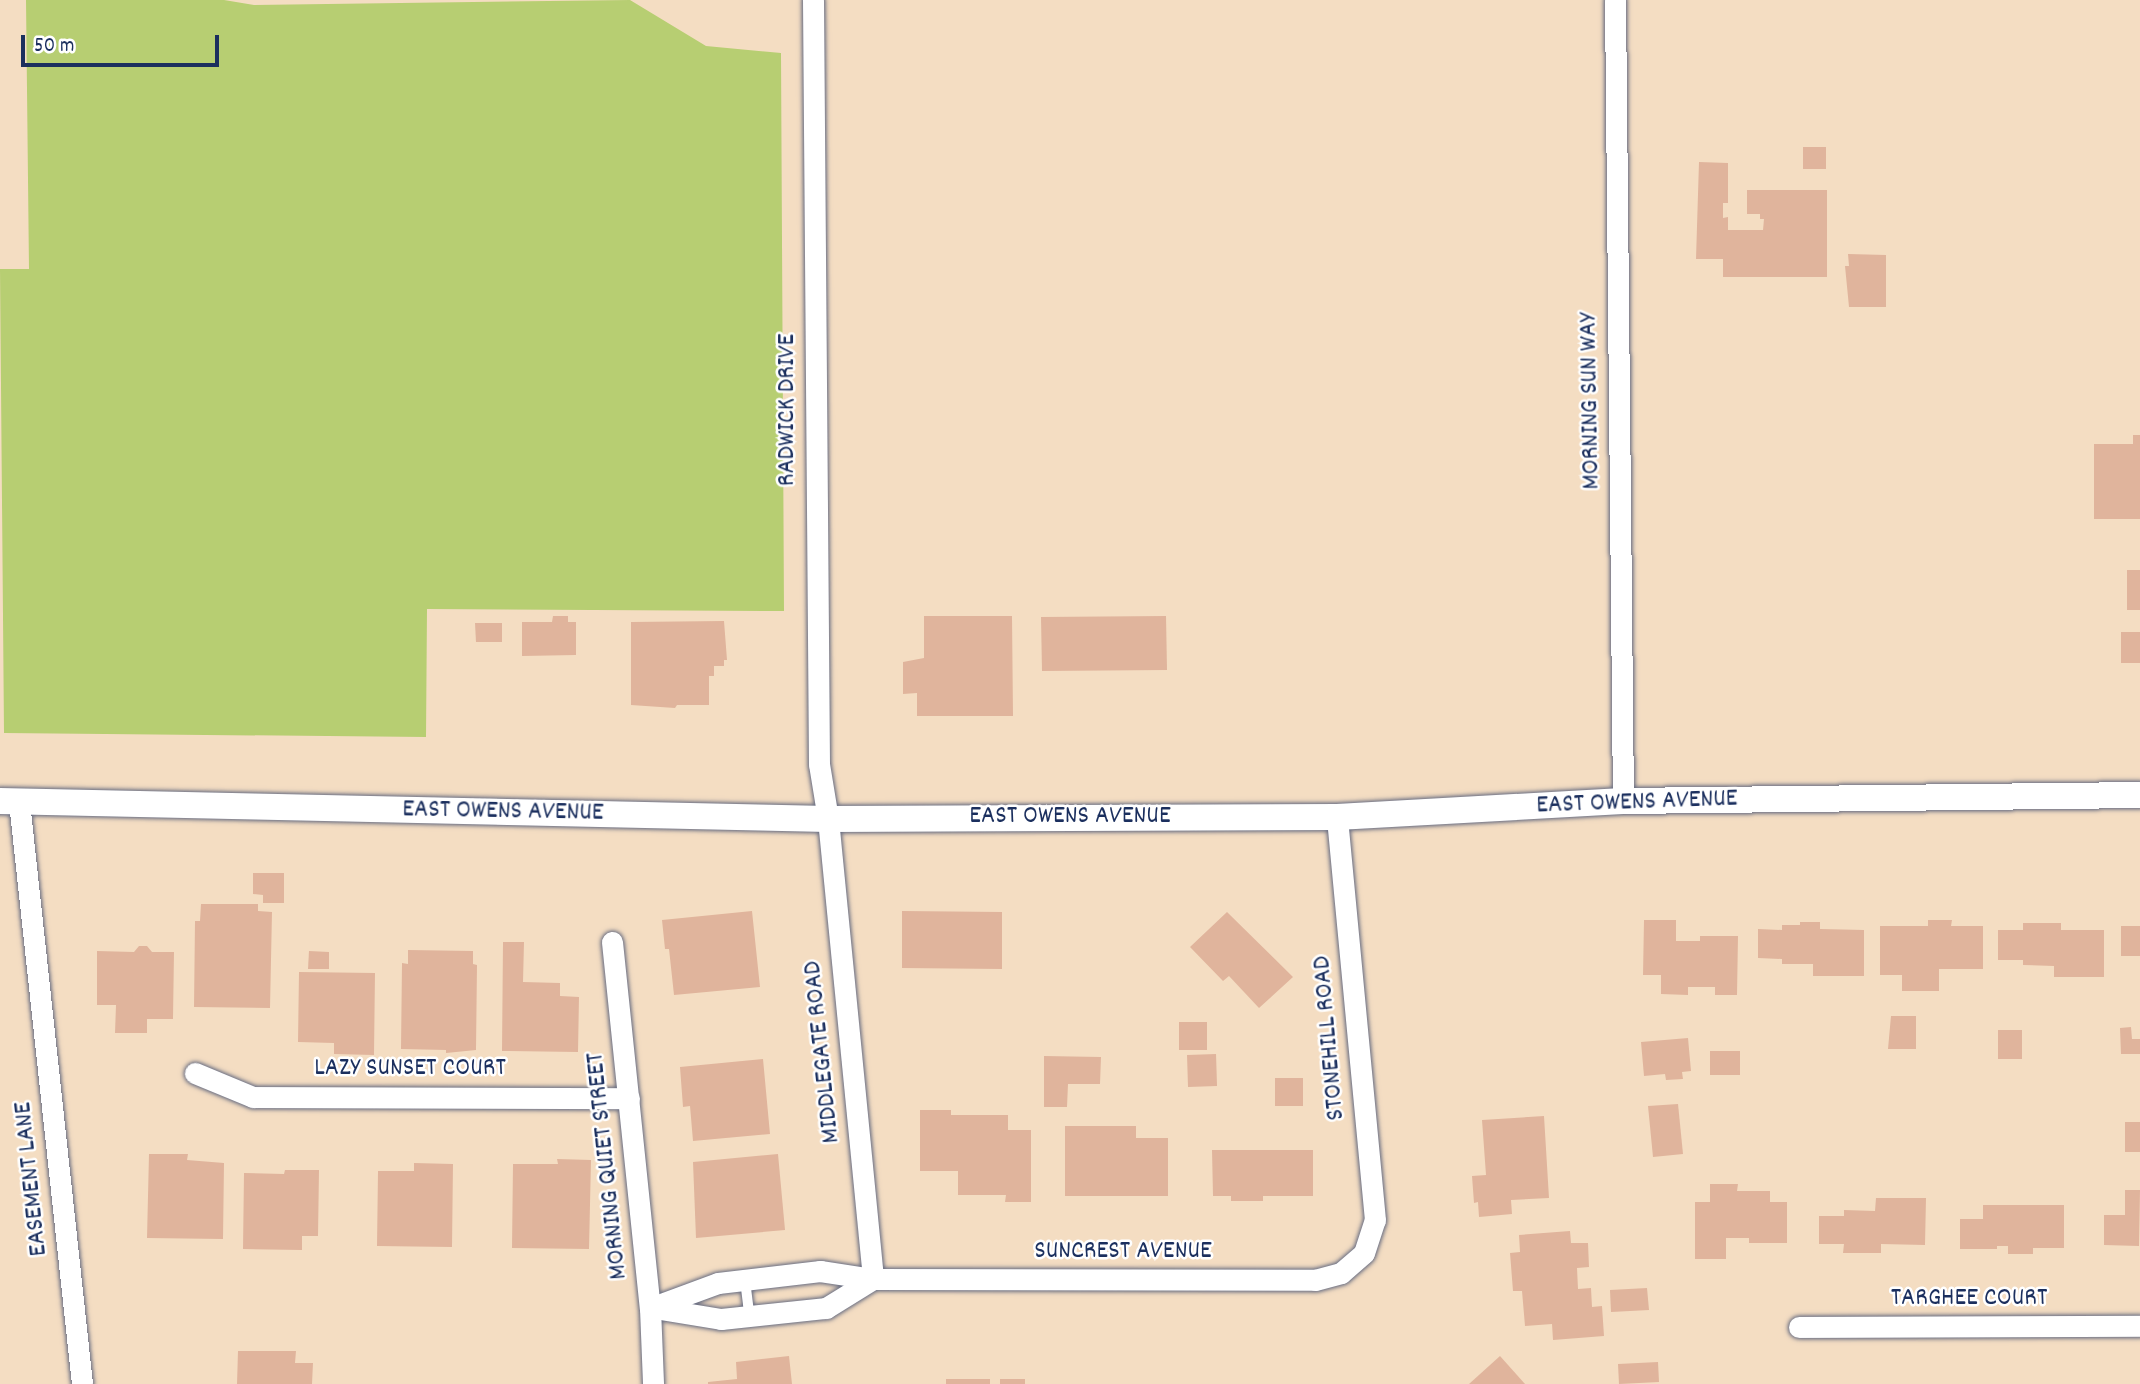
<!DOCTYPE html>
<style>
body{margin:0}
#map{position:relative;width:2140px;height:1384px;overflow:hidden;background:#f4ddc2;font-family:Dekko,sans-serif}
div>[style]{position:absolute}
.green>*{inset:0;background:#b7ce72}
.building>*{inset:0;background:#e0b49c}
.roads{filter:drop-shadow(0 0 2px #676c81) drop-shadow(0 0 2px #676c81)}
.service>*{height:10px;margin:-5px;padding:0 5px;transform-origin:5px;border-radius:5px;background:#fff}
.minor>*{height:21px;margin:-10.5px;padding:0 10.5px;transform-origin:10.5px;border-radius:10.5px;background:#fff}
.tertiary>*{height:26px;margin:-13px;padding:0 13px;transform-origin:13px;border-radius:13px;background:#fff}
span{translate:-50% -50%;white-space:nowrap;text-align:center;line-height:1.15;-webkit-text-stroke:5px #fff;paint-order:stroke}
.street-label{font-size:26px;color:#1b2f5e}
.scale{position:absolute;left:21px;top:35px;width:198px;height:32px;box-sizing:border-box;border:4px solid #1b2f5e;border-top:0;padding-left:9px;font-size:21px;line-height:24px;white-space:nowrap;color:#1b2f5e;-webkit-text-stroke:5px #fff;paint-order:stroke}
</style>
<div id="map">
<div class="green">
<div style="clip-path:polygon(26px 0,224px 0,254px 5px,630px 0,706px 46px,781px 53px,784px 611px,427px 609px,426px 737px,4px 733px,0 269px,29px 269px)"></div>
</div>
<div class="building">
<div style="clip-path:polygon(1803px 147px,1826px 147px,1826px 169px,1803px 169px)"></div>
<div style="clip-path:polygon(1699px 162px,1728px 163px,1728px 203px,1723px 203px,1723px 218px,1728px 217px,1728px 230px,1763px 230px,1764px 219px,1760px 219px,1760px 214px,1747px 214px,1747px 190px,1827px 190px,1827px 277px,1723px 277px,1723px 259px,1696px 259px)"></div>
<div style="clip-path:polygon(1848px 254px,1886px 255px,1886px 307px,1849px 307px,1845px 266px,1849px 266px)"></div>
<div style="clip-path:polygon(2133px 435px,2140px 435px,2140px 519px,2094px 519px,2094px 444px,2133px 444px)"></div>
<div style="clip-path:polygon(2127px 570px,2140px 570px,2140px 610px,2127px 610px)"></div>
<div style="clip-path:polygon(553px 616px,568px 616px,568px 622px,576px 622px,576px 655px,522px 656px,522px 622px,552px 622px)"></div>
<div style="clip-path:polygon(924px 616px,1012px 616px,1013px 716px,917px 716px,917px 693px,903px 694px,903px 662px,924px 658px)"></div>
<div style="clip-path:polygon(1166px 616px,1167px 670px,1042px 671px,1041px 617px)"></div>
<div style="clip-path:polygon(724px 621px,727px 660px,724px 660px,724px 666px,714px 666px,714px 676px,709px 676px,709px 705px,677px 705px,675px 708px,631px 705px,631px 622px)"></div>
<div style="clip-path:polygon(475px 623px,502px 623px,502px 642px,476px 642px)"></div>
<div style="clip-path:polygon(2121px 632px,2140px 632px,2140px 663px,2121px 663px)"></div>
<div style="clip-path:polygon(253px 873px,284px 873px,284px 903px,263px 903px,263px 895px,253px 894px)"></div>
<div style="clip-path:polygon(201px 904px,258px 904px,258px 911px,272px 912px,270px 1008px,194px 1007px,195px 921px,200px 921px)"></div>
<div style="clip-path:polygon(752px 911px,760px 987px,674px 995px,669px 949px,665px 949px,662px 920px)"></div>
<div style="clip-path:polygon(902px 911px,1002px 912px,1002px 969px,902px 968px)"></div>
<div style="clip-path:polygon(1227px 912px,1293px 977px,1259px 1008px,1229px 976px,1223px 981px,1190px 947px)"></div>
<div style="clip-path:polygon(1644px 920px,1676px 920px,1676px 941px,1700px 941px,1700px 936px,1738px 936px,1737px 995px,1715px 995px,1715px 987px,1688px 987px,1688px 995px,1661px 994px,1661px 975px,1643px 975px)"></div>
<div style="clip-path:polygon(1928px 920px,1952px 920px,1951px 926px,1983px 926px,1983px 969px,1939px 969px,1939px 991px,1902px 991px,1902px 975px,1880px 975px,1880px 926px,1928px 926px)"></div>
<div style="clip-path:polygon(1800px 922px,1820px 922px,1820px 929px,1864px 930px,1864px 976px,1813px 976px,1813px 964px,1782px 964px,1782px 959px,1758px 958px,1758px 929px,1782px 930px,1782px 925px,1800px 925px)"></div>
<div style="clip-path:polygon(2023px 923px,2061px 923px,2061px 930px,2104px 930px,2104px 977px,2054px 977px,2054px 966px,2023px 965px,2023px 960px,1998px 960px,1998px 930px,2023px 930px)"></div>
<div style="clip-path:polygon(2121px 926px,2140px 926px,2140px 956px,2121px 956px)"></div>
<div style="clip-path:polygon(503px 942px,524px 942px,523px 982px,560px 983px,560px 996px,579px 997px,578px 1052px,502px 1051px)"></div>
<div style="clip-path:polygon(139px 946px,147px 946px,152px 952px,174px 952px,173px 1019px,147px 1019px,147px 1033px,115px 1033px,116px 1005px,97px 1005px,97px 951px,134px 952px)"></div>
<div style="clip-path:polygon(408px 950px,473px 951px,473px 964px,477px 965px,476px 1050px,446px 1053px,446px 1050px,401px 1049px,402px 963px,408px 964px)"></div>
<div style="clip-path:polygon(309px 951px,329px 952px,329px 969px,308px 969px)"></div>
<div style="clip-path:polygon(299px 972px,375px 973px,374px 1055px,334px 1054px,334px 1043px,298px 1042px)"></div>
<div style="clip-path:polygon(1891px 1016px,1916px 1016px,1916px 1049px,1888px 1049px)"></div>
<div style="clip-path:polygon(1179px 1022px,1207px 1022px,1207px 1050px,1179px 1050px)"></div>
<div style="clip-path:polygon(2131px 1027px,2132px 1039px,2140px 1039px,2140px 1054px,2121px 1054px,2120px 1028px)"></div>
<div style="clip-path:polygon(1998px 1030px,2022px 1030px,2022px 1059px,1998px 1059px)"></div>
<div style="clip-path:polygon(1688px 1038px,1691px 1071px,1682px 1072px,1683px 1079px,1666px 1080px,1665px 1074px,1644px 1076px,1641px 1042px)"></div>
<div style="clip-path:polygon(1710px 1051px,1740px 1051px,1740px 1075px,1710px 1075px)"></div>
<div style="clip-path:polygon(1216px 1054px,1217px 1086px,1188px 1087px,1187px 1055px)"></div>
<div style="clip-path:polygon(1044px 1056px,1101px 1057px,1100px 1084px,1068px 1084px,1067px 1107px,1044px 1107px)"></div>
<div style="clip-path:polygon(763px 1059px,770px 1134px,693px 1141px,690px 1106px,683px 1107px,680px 1067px)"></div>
<div style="clip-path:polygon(1275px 1078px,1303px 1078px,1303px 1106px,1275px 1106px)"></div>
<div style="clip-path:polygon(1678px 1104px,1683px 1154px,1653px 1157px,1648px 1106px)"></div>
<div style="clip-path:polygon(920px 1110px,951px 1110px,951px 1115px,1008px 1115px,1008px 1130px,1031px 1130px,1031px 1202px,1005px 1202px,1006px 1195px,958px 1195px,958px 1171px,920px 1171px)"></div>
<div style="clip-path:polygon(1544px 1116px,1549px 1198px,1511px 1200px,1512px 1214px,1479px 1217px,1478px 1202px,1474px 1203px,1472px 1176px,1486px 1175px,1482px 1120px)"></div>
<div style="clip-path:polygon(2125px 1122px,2140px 1122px,2140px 1152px,2125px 1152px)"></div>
<div style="clip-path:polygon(1065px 1126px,1136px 1126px,1136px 1138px,1168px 1138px,1168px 1196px,1065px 1196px)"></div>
<div style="clip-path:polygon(1212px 1150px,1313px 1150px,1313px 1196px,1263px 1196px,1263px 1201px,1231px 1201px,1231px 1196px,1213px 1196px)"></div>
<div style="clip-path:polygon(149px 1154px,188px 1154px,187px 1160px,224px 1163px,223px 1239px,147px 1238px)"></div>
<div style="clip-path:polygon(778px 1154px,785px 1230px,696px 1238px,693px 1162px)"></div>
<div style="clip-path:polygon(557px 1159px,591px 1160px,589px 1249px,512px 1248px,513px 1164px,558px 1164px)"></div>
<div style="clip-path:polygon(414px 1163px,453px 1164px,452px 1247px,377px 1246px,378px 1171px,414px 1171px)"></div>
<div style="clip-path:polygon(285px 1170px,319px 1170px,318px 1236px,302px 1236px,302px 1250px,243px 1249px,244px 1173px,284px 1174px)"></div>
<div style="clip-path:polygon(1710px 1184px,1738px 1184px,1737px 1191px,1770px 1191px,1770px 1202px,1787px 1202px,1787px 1243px,1749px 1243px,1749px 1238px,1726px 1238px,1726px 1259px,1695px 1259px,1695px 1202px,1710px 1202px)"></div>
<div style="clip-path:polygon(2125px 1190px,2140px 1190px,2139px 1246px,2104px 1245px,2104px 1215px,2125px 1215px)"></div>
<div style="clip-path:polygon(1876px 1198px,1926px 1198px,1925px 1245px,1881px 1244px,1881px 1253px,1843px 1253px,1844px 1244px,1819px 1244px,1819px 1216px,1844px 1216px,1844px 1210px,1875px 1211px)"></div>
<div style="clip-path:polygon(1983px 1205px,2064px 1205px,2064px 1248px,2033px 1248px,2033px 1254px,2008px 1254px,2008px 1246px,1997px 1246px,1997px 1249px,1960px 1249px,1960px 1219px,1983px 1219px)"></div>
<div style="clip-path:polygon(1570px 1231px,1571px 1243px,1588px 1243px,1589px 1267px,1577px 1268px,1578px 1289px,1591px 1288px,1592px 1307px,1602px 1306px,1604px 1336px,1553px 1340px,1552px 1324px,1525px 1326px,1522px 1291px,1513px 1291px,1510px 1253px,1520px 1252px,1519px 1235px)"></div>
<div style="clip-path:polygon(1647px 1288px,1649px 1310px,1611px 1312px,1610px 1290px)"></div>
<div style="clip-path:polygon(238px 1351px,296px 1351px,295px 1363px,313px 1363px,312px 1384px,237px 1384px)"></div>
<div style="clip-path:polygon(789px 1356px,792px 1384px,708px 1384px,708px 1382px,737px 1379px,736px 1362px)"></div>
<div style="clip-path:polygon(1500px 1356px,1525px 1384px,1469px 1384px)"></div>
<div style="clip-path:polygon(1658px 1362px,1659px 1382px,1619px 1384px,1618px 1364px)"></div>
<div style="clip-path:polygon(946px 1379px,990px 1379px,990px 1384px,946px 1384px)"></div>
<div style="clip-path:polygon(1000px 1379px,1025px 1379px,1025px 1384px,1000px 1384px)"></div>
</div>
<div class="roads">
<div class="service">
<div style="left:745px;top:1280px;width:35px;rotate:83deg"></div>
</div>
<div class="minor">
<div style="left:813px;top:0;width:764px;rotate:89.55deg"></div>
<div style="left:819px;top:764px;width:56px;rotate:80.7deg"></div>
<div style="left:828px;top:819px;width:462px;rotate:84.4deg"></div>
<div style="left:1615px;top:0;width:801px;rotate:89.43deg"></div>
<div style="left:19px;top:802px;width:585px;rotate:83.82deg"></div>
<div style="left:612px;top:942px;width:368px;rotate:84.1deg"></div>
<div style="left:650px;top:1308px;width:76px;rotate:87.7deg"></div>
<div style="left:195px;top:1073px;width:63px;rotate:22.5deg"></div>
<div style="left:253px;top:1097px;width:376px;rotate:0.2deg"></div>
<div style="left:650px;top:1308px;width:72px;rotate:-20.2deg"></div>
<div style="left:718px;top:1283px;width:103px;rotate:-6.7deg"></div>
<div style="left:820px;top:1271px;width:54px;rotate:8.6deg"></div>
<div style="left:873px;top:1279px;width:442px;rotate:0.1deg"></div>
<div style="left:1315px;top:1280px;width:27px;rotate:-15deg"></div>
<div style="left:1341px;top:1273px;width:30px;rotate:-41deg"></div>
<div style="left:1364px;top:1253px;width:35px;rotate:-72deg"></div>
<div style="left:1375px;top:1220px;width:405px;rotate:-95.4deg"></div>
<div style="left:654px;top:1308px;width:68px;rotate:9.3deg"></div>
<div style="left:721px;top:1319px;width:106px;rotate:-6deg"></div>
<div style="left:826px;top:1308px;width:55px;rotate:-31.7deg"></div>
<div style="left:1799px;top:1327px;width:341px;rotate:-0.2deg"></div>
</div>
<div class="tertiary">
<div style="left:0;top:801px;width:828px;rotate:1.25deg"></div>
<div style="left:828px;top:819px;width:509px;rotate:-0.23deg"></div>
<div style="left:1337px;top:817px;width:286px;rotate:-3.2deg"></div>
<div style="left:1623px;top:801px;width:517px;rotate:-0.66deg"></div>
</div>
</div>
<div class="street-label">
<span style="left:1591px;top:401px;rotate:-91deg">MORNING SUN WAY</span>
<span style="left:788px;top:410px;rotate:-90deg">RADWICK DRIVE</span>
<span style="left:1637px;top:803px;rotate:-2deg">EAST OWENS AVENUE</span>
<span style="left:503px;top:812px;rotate:1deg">EAST OWENS AVENUE</span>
<span style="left:1070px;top:817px">EAST OWENS AVENUE</span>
<span style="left:1330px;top:1038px;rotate:-95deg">STONEHILL ROAD</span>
<span style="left:823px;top:1052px;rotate:-96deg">MIDDLEGATE ROAD</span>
<span style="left:410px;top:1069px">LAZY SUNSET COURT</span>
<span style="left:608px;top:1166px;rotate:-96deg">MORNING QUIET STREET</span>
<span style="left:32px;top:1179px;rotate:-96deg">EASEMENT LANE</span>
<span style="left:1123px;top:1252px">SUNCREST AVENUE</span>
<span style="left:1969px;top:1299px">TARGHEE COURT</span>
</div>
<div class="scale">50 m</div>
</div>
